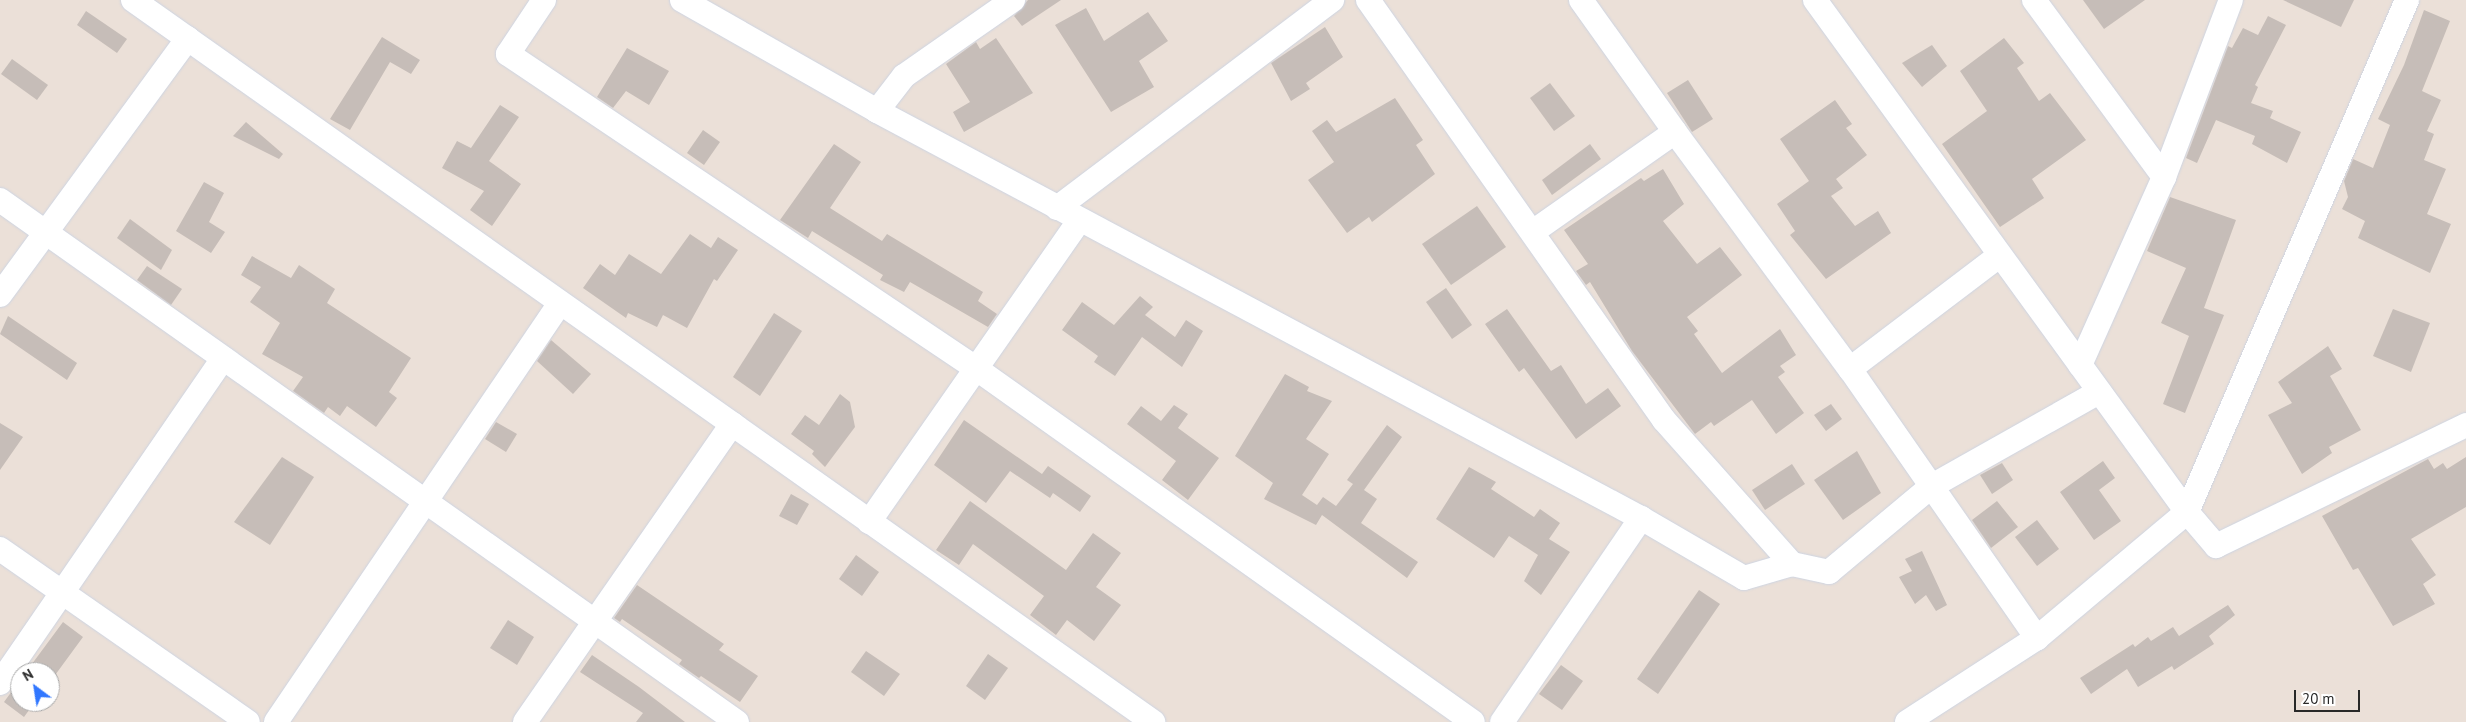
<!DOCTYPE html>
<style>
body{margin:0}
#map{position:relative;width:2466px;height:722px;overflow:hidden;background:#ebe0d8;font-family:"PT Sans",sans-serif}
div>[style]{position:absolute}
.building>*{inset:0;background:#c6bdb8}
.roads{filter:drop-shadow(0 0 1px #cdd4e2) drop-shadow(0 0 1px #cdd4e2)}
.minor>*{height:24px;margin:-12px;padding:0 12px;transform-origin:12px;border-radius:12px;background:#fff}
span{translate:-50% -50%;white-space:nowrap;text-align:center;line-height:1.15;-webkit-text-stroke:4px #fff;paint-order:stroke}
.north{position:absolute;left:10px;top:662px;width:50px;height:50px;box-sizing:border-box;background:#fff;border:1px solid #a9a9a9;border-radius:50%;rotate:329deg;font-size:14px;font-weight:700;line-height:20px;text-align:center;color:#282828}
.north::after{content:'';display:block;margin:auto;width:18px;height:22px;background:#3177ff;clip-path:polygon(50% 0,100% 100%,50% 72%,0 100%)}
.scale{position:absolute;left:2294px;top:690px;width:66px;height:22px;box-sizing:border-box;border:2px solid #282828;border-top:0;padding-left:6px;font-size:15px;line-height:18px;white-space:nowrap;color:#282828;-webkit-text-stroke:4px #fff;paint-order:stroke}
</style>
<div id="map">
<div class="building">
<div style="clip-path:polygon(1061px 0,1022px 26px,1014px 16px,1028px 0)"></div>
<div style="clip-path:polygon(2083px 0,2145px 0,2104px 29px)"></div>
<div style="clip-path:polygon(2283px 0,2354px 0,2341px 27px)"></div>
<div style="clip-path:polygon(1086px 8px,1104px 41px,1148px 12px,1168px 41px,1139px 61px,1154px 87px,1111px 112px,1055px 25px)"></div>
<div style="clip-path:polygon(2424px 10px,2450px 21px,2422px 91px,2441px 100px,2427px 131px,2434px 134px,2424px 160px,2446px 169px,2427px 214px,2451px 224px,2430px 273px,2358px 238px,2365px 221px,2342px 209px,2348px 197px,2344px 181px,2353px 159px,2373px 168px,2390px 125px,2378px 119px,2404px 65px)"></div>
<div style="clip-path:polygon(86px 11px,127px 39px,117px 53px,77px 25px)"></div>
<div style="clip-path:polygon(2268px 16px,2286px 25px,2255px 85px,2258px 87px,2251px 103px,2273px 111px,2270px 118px,2301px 132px,2287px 163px,2252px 144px,2255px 136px,2216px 120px,2197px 163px,2186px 158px,2228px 46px,2232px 48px,2243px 28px,2258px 35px)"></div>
<div style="clip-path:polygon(1325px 27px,1343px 57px,1306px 83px,1310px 89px,1291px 101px,1271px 63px)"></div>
<div style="clip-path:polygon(382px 37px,420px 60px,411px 74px,390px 62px,350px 130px,330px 119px)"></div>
<div style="clip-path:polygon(996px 38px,1033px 93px,964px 132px,953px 112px,970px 102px,946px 64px,976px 42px,980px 49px)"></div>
<div style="clip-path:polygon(2004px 38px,2024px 63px,2017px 68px,2039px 101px,2050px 93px,2086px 140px,2032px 179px,2044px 198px,2000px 227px,1942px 144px,1987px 111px,1960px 71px)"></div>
<div style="clip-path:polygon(1932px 45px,1947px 66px,1922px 87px,1902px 63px)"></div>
<div style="clip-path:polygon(627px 48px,669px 71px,649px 105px,626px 91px,613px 108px,597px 97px)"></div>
<div style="clip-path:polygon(12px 59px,48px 85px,37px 100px,1px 74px)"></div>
<div style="clip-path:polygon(1688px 80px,1713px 119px,1692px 132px,1667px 93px)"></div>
<div style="clip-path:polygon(1550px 83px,1575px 116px,1554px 131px,1530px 98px)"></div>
<div style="clip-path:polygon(1395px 98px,1423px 140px,1416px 145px,1435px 174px,1372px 222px,1369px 217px,1347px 233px,1308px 180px,1334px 162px,1312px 131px,1327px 120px,1336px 132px)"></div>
<div style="clip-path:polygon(1835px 100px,1852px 124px,1846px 128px,1867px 155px,1836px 179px,1843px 188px,1831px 196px,1855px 226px,1878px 211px,1891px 233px,1826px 279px,1790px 235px,1795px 231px,1777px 204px,1809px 181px,1780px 139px)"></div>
<div style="clip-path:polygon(500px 105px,519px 117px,489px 161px,521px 184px,492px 226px,470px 210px,484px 191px,442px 168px,457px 141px,471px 148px)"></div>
<div style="clip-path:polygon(246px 122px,283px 154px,279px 159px,233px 136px)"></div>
<div style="clip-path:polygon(703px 130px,720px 142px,704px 165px,687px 153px)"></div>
<div style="clip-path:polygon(834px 144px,861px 162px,830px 208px,882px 241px,887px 234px,983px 292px,978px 301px,997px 314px,988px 327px,910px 282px,904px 292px,880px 280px,883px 275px,812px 231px,808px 238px,780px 220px)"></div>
<div style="clip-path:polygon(1590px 144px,1601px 159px,1552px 195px,1542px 180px)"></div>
<div style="clip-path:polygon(1663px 169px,1684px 204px,1663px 221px,1697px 264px,1720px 247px,1742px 275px,1687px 317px,1698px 331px,1694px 334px,1722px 373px,1780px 329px,1796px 355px,1780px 366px,1785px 372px,1778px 377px,1804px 413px,1776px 434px,1752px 400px,1714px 426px,1711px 422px,1695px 434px,1632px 351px,1590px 282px,1586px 285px,1576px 271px,1588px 264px,1564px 230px,1641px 178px,1644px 181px)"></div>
<div style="clip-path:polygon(204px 182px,224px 193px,209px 222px,225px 232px,211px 253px,176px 231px)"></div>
<div style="clip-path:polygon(2170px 197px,2236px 220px,2204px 308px,2224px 315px,2185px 413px,2163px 404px,2189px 336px,2161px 323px,2186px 268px,2147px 251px)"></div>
<div style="clip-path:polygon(1477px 206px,1506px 247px,1451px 285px,1422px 244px)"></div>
<div style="clip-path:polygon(130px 219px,172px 250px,161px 270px,117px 238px)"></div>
<div style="clip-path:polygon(690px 234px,711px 248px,718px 237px,738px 250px,717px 281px,714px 279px,687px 328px,663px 315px,657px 327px,628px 313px,626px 318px,583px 288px,600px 264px,615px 275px,629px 254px,661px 274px)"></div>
<div style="clip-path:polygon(252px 256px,291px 278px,299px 265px,335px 289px,327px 303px,411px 358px,389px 392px,397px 398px,376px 427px,347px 406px,340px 416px,328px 407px,324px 413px,293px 391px,303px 377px,262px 354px,280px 323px,250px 302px,261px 287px,241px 275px)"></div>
<div style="clip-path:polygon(147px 266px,182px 289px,171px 305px,137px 280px)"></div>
<div style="clip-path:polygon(1446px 288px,1472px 325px,1452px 339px,1426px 302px)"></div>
<div style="clip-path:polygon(1140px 296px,1153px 307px,1145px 315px,1175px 337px,1186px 320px,1203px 331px,1182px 367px,1142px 337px,1115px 376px,1094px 362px,1098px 356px,1062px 330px,1082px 302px,1114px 325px)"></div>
<div style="clip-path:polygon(1507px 309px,1551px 371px,1561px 365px,1586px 404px,1608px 388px,1621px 406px,1576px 439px,1524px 368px,1519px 372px,1485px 324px)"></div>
<div style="clip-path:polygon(2393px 309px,2430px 323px,2411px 372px,2373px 356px)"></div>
<div style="clip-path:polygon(774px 313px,802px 331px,760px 396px,733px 377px)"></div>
<div style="clip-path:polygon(8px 316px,77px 363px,67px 380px,0 334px)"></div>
<div style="clip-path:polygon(551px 340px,591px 374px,573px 394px,537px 361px)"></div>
<div style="clip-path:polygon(2328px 346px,2342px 369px,2330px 376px,2361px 430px,2329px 447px,2332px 453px,2302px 474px,2268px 415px,2292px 403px,2278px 382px)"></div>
<div style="clip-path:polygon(1285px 374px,1309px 387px,1307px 391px,1332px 401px,1306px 439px,1329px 454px,1302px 495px,1317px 505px,1323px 497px,1336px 506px,1353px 484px,1347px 480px,1387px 425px,1402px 437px,1364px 490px,1377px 499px,1361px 523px,1418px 562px,1407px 578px,1322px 515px,1316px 525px,1264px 499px,1273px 483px,1235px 456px)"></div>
<div style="clip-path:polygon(840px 394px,850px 402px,855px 427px,825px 467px,812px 454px,814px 451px,791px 434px,805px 415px,819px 425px)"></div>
<div style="clip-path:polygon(1831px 404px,1842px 419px,1826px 431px,1814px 415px)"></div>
<div style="clip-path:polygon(1174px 405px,1188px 414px,1178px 428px,1219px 458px,1188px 500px,1162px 480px,1176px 461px,1127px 424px,1141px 406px,1161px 421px)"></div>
<div style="clip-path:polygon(964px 420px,1042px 474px,1048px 466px,1091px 496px,1080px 512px,1053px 493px,1050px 498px,1010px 471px,986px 503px,934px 465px)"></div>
<div style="clip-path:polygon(496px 422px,517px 434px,506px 452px,485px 439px)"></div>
<div style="clip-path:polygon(0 423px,23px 437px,0 470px)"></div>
<div style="clip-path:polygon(1857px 451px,1881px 493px,1843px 520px,1814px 480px)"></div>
<div style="clip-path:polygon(282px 457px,314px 477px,270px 545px,234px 522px)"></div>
<div style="clip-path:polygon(2466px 457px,2466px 507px,2411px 539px,2436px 575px,2423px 584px,2435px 604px,2393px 626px,2358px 568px,2353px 570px,2322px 516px,2428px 459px,2434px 469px,2443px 463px,2447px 469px)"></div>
<div style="clip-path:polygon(2103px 461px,2115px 478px,2099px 490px,2121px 521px,2094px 540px,2060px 492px)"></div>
<div style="clip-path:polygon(2002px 463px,2013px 480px,1992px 494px,1980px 475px)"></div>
<div style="clip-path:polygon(1792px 464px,1805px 484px,1765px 510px,1752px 490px)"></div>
<div style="clip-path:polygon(1469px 467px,1496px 482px,1491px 489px,1534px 517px,1540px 509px,1560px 523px,1549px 539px,1570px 552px,1541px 595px,1524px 581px,1538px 555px,1509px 536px,1494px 558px,1436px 519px)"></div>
<div style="clip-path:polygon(791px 494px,809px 504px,797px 525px,779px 516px)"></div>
<div style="clip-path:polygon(970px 501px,1066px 570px,1093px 533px,1121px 553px,1096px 587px,1121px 605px,1094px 641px,1067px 620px,1056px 635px,1030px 615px,1044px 596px,973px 544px,959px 565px,936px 550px)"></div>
<div style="clip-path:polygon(1997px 501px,2018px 527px,1991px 548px,1972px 520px)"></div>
<div style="clip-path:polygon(2037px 520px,2059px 549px,2037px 566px,2015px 537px)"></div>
<div style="clip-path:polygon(1922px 551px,1947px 605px,1936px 611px,1926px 595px,1915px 604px,1899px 577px,1912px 571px,1905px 559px)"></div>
<div style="clip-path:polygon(856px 555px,879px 572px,862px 596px,839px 579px)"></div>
<div style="clip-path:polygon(637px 585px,724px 644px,719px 650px,758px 676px,740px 702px,701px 676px,699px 678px,679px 664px,682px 660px,622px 619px,620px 622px,614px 618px)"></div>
<div style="clip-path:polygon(1699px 590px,1720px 604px,1658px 694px,1637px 679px)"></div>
<div style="clip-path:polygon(2228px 605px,2235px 615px,2209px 636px,2214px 644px,2174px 670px,2172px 666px,2138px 687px,2127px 669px,2091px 694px,2080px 678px,2133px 644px,2135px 647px,2148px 637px,2151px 641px,2173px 627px,2179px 636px)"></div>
<div style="clip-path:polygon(508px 620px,534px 637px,517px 665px,490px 648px)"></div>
<div style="clip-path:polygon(63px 622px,83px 637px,50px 682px,50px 672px,26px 672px)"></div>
<div style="clip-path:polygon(866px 651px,900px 674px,884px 696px,851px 672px)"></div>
<div style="clip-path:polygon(988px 654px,1008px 668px,985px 700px,966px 686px)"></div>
<div style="clip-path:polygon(592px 655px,639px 687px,685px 722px,636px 722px,643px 713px,580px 672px)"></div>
<div style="clip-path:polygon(1561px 665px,1583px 681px,1562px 710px,1539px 694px)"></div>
<div style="clip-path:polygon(20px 680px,20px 702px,35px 702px,24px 717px,4px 702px)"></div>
</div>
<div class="roads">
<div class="minor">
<div style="left:133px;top:0;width:1250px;rotate:35.29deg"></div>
<div style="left:544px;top:0;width:65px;rotate:123.7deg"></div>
<div style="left:508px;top:54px;width:561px;rotate:33.89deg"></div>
<div style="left:974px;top:367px;width:612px;rotate:35.43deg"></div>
<div style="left:682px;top:0;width:224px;rotate:29.6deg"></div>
<div style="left:877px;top:111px;width:866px;rotate:28.05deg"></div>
<div style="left:1641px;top:518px;width:119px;rotate:30.2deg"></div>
<div style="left:1744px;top:578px;width:50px;rotate:-16.3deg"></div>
<div style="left:1792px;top:564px;width:38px;rotate:12deg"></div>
<div style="left:1829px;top:572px;width:134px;rotate:-39.9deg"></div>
<div style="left:1932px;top:486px;width:192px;rotate:-29.4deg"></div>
<div style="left:1368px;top:0;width:514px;rotate:54.83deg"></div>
<div style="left:1664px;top:420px;width:193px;rotate:48.4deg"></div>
<div style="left:1581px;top:0;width:162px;rotate:54.5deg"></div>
<div style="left:1815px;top:0;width:633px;rotate:54deg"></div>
<div style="left:2187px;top:512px;width:45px;rotate:49.5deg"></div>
<div style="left:2216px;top:546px;width:278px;rotate:-25.8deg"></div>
<div style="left:2034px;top:0;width:220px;rotate:53.7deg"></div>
<div style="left:877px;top:111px;width:44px;rotate:-52.4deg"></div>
<div style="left:904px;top:76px;width:133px;rotate:-34.9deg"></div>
<div style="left:0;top:200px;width:903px;rotate:35.31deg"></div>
<div style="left:1057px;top:208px;width:345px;rotate:-37.1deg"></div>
<div style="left:1534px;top:231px;width:172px;rotate:-35.1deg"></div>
<div style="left:1675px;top:132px;width:295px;rotate:53.6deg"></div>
<div style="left:1850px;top:369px;width:328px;rotate:55.2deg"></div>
<div style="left:0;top:295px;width:318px;rotate:-53.8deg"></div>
<div style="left:2080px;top:365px;width:206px;rotate:-65.9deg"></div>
<div style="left:2164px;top:177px;width:189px;rotate:-69.3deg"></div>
<div style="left:1850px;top:369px;width:188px;rotate:-37.2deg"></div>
<div style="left:869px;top:522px;width:368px;rotate:-55.1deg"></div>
<div style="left:0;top:549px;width:302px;rotate:34.9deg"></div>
<div style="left:0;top:683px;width:394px;rotate:-55.5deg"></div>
<div style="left:276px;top:722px;width:506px;rotate:-55.87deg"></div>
<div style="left:525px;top:722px;width:363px;rotate:-55.2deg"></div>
<div style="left:1502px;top:722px;width:247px;rotate:-55.7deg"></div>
<div style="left:1907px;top:722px;width:155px;rotate:-32.9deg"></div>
<div style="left:2037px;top:638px;width:196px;rotate:-40deg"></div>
<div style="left:2187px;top:512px;width:557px;rotate:-66.75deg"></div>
</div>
</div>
<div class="north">N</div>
<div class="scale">20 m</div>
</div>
